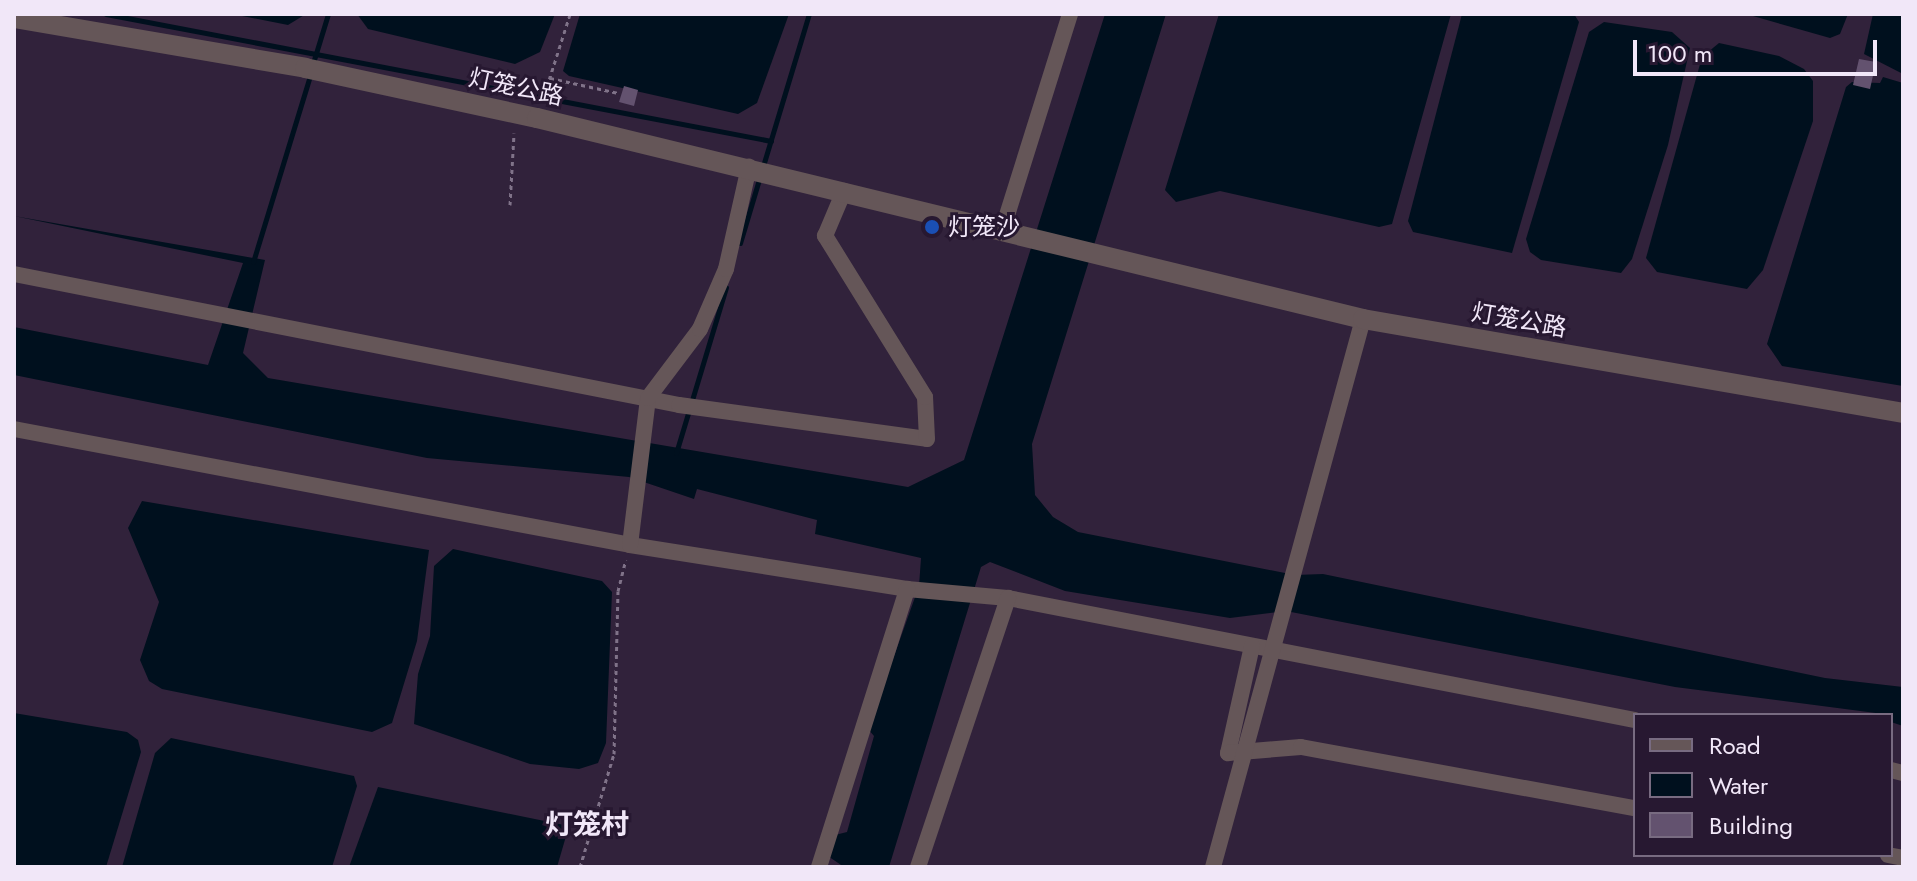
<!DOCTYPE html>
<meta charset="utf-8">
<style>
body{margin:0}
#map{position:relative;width:1917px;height:881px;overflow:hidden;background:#31223b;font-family:Jost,"Noto Sans SC",sans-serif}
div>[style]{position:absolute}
.water>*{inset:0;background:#00101e}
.stream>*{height:5px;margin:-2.5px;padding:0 2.5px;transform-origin:2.5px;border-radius:2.5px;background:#00101e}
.building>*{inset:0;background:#63526f}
.path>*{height:3px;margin-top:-1.5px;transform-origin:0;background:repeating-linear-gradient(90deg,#807389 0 4px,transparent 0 8px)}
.minor>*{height:16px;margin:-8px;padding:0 8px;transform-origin:8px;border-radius:8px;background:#655658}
.tertiary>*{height:20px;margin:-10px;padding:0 10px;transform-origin:10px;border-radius:10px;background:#655658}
.dots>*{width:22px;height:22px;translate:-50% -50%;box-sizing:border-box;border:4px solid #271831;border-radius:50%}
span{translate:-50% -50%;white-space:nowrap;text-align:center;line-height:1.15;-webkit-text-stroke:6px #271831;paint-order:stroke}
.street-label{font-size:24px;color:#f1e7f8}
.poi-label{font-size:24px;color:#f1e7f8}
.left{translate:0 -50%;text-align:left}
.quarter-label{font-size:28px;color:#f1e7f8;font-weight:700}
.frame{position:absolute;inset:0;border:16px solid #f1e7f8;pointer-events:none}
.legend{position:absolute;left:1633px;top:713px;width:260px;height:144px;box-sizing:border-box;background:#271831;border:2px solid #786b81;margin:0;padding:10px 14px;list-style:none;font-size:24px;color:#f1e7f8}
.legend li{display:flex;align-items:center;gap:16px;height:40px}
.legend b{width:40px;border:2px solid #786b81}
.scale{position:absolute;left:1633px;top:40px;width:244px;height:36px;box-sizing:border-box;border:4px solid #f1e7f8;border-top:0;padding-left:10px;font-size:24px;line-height:28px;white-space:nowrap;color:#f1e7f8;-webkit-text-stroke:6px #271831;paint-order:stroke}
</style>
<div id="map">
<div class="water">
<div style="clip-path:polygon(232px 14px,306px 14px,288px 25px)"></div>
<div style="clip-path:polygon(357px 14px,555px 14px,540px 52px,515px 64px,368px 29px)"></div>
<div style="clip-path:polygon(580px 14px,789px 14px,757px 103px,738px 114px,569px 76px,563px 71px)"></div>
<div style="clip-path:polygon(1105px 14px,1166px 14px,1032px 444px,1035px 495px,1053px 517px,1078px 532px,1295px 575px,1323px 574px,1825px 678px,1903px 687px,1903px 726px,1891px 722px,1891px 715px,1675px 687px,1286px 611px,1230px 618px,1065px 591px,990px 562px,981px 567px,889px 867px,844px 867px,822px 852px,831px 836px,847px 832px,874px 736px,868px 729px,919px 586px,921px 558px,815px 534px,817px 520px,697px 489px,694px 499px,629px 477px,427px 458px,14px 375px,14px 327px,208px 365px,243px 263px,14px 216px,265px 260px,243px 353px,268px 378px,908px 487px,964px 460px)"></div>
<div style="clip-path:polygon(1219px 14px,1451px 14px,1392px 224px,1379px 227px,1220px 191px,1176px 202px,1165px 190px)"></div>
<div style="clip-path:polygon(1462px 14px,1574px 14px,1579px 22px,1512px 253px,1413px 232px,1408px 221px)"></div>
<div style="clip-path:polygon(1746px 14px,1848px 14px,1840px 34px,1830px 38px)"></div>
<div style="clip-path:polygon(1873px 14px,1903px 14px,1903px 74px,1864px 54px)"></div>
<div style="clip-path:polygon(1604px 22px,1672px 32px,1690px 48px,1668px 145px,1632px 259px,1621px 273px,1541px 260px,1530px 252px,1526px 239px,1589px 32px)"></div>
<div style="clip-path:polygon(1719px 43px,1779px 56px,1804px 69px,1813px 81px,1813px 121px,1763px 270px,1747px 289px,1657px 272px,1646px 258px,1702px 57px)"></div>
<div style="clip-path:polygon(1883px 77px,1903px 83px,1903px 386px,1782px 366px,1767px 344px,1846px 87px,1852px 82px,1880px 83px)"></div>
<div style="clip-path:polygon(142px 501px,429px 550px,417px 641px,392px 723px,372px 732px,162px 689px,149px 681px,140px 660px,159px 602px,128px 528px)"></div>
<div style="clip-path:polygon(453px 549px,602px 581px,612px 592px,606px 743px,598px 763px,579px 769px,530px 764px,414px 724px,418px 674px,430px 636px,434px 566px)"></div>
<div style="clip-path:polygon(14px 713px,127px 732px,138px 740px,141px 752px,106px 867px,14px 867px)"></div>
<div style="clip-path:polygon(171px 738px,354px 776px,357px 786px,332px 867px,122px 867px,155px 753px)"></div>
<div style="clip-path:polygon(378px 787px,569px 826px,557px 867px,349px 867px)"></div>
</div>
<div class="stream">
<div style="left:106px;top:14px;width:677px;rotate:10.81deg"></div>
<div style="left:313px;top:63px;width:51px;rotate:-73deg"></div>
<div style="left:763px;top:166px;width:159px;rotate:-73.2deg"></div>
<div style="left:740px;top:243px;width:70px;rotate:-73.4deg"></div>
<div style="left:253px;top:262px;width:199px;rotate:-73deg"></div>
<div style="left:676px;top:453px;width:173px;rotate:-73.2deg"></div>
</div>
<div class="building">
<div style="clip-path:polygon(1859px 59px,1876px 62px,1870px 89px,1853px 85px)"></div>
<div style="clip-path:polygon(624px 86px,638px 90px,634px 106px,619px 102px)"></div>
</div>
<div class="path">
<div style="left:550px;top:78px;width:70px;rotate:12.4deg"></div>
<div style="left:542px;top:102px;width:92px;rotate:-72.3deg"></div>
<div style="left:510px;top:205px;width:72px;rotate:-86.8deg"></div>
<div style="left:580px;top:867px;width:118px;rotate:-73.3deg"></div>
<div style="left:614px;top:754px;width:163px;rotate:-88.6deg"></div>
<div style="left:618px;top:591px;width:32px;rotate:-76deg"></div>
</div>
<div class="minor">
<div style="left:1003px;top:228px;width:224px;rotate:-72.6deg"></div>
<div style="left:14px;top:274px;width:678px;rotate:11.14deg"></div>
<div style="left:679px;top:405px;width:250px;rotate:7.8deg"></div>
<div style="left:927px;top:439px;width:42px;rotate:-92.7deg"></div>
<div style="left:925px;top:397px;width:190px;rotate:-121.8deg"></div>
<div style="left:825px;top:236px;width:49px;rotate:-67.1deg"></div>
<div style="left:14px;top:429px;width:627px;rotate:10.66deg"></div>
<div style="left:630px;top:545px;width:280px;rotate:9deg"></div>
<div style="left:907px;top:589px;width:101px;rotate:5.1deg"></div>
<div style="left:1008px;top:598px;width:639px;rotate:11.01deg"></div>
<div style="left:630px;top:545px;width:148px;rotate:-83deg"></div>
<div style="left:648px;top:398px;width:86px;rotate:-53deg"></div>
<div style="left:700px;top:329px;width:65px;rotate:-66.6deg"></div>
<div style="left:726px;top:269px;width:105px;rotate:-77.3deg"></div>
<div style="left:1252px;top:646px;width:110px;rotate:102.6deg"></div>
<div style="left:1228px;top:753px;width:73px;rotate:-4.7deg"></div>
<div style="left:1301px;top:747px;width:340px;rotate:10.4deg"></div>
<div style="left:1891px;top:770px;width:12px;rotate:14deg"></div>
<div style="left:1888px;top:855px;width:15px;rotate:11deg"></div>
<div style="left:819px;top:867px;width:292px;rotate:-72.4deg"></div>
<div style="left:918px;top:867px;width:284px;rotate:-71.5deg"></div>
<div style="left:1213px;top:867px;width:568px;rotate:-74.69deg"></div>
</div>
<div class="tertiary">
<div style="left:14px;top:18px;width:295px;rotate:9.7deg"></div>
<div style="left:305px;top:68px;width:237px;rotate:12.2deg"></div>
<div style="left:537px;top:118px;width:850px;rotate:13.68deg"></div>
<div style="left:1363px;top:319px;width:548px;rotate:9.87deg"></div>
</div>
<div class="dots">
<div style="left:932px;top:227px;background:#1a4fb4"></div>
</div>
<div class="street-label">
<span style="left:516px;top:87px;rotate:12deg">灯笼公路</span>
<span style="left:1519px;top:320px;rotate:10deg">灯笼公路</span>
</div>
<div class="poi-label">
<span class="left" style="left:948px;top:227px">灯笼沙</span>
</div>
<div class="quarter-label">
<span style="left:587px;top:825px">灯笼村</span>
</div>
<div class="frame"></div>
<ul class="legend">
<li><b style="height:10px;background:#655658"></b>Road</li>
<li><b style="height:22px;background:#00101e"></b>Water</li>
<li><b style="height:22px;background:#63526f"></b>Building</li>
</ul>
<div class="scale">100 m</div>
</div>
